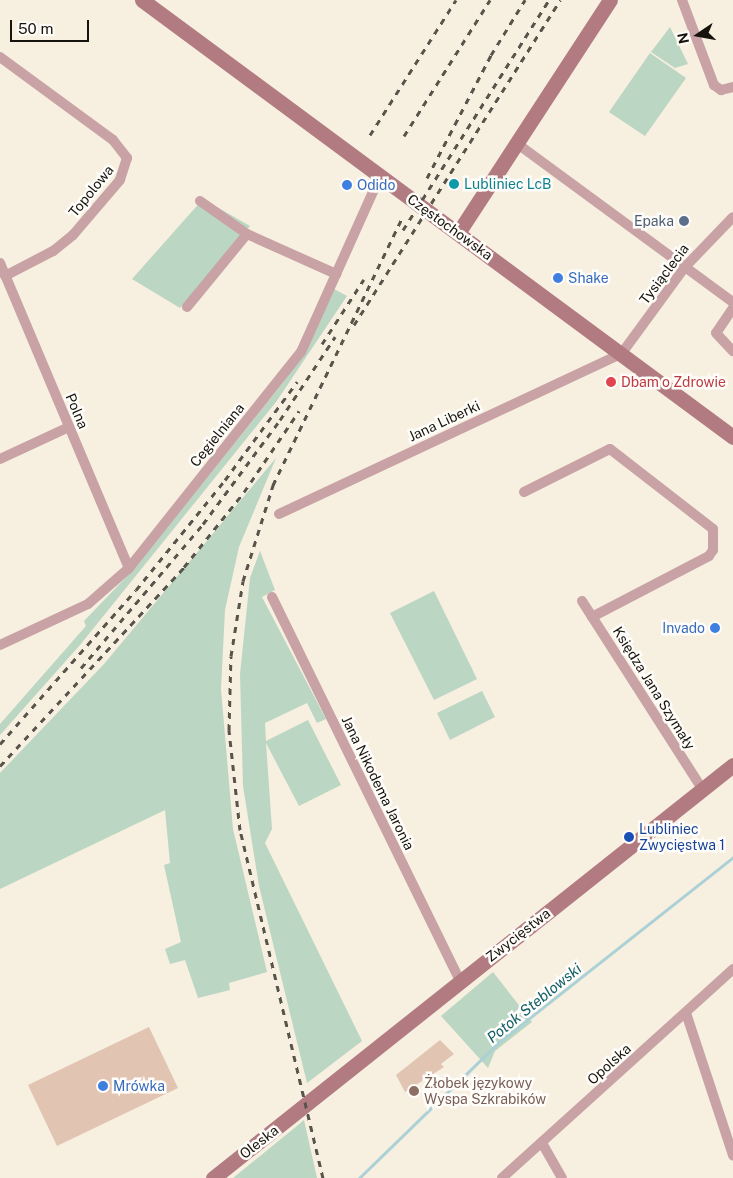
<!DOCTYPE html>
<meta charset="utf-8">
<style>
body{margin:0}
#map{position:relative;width:733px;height:1178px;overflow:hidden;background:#f7efdf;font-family:"Public Sans",sans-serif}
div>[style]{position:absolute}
.green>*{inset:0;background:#bbd6c2}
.stream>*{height:3px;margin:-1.5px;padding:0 1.5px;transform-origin:1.5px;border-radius:1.5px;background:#abd1d6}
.building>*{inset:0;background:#e1c5b2}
.street>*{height:10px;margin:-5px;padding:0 5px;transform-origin:5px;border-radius:5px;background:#c8a2a5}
.secondary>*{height:15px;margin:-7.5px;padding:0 7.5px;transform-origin:7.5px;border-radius:7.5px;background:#b27b81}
.rail>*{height:3px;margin-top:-1.5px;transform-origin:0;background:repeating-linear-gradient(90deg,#58544b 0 6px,transparent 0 12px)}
.dots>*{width:14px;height:14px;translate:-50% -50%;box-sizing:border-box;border:2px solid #fffdfa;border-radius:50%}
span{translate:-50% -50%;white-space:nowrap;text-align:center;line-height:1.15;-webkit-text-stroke:5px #fffdfa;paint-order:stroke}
.culture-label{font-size:14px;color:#0d838f}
.left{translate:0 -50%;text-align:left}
.shop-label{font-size:14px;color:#366cbe}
.right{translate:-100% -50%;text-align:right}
.street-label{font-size:14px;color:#17140e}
.service-label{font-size:14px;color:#4e5e75}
.health-label{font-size:14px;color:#be3a42}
.transit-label{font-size:14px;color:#164399}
.education-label{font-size:14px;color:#785e54}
.water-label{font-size:15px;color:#126069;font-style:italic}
.north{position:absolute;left:673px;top:10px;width:50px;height:50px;-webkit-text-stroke:4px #fffdfa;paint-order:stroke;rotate:258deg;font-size:14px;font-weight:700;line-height:20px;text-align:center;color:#17140e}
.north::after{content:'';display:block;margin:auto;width:18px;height:22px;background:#17140e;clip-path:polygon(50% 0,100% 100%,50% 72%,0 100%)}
.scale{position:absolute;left:10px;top:20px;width:79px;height:22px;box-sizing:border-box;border:2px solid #17140e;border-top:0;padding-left:6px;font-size:15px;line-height:18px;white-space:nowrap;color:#17140e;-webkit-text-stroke:4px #fffdfa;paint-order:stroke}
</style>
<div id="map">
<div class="green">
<div style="clip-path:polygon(670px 27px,688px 64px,675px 68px,651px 52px)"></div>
<div style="clip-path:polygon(650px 53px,686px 78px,645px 136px,609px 112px)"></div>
<div style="clip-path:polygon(203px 199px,250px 226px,180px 308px,132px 279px)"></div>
<div style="clip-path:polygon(334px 289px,347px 296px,276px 402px,80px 645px,0 735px,0 724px,86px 626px,84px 621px,134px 569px,282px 384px,308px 347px)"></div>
<div style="clip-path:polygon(276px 458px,239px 547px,225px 610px,221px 689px,233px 829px,267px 972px,229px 983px,230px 990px,198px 998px,185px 960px,170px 964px,165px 949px,181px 942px,164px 865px,170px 863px,165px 810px,0 889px,0 773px,104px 664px)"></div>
<div style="clip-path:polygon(260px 551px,275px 590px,262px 597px,326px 719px,317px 723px,307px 703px,265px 723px,266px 741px,308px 720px,341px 785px,299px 806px,266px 743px,272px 829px,265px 843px,362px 1041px,307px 1083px,259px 886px,243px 786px,240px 674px,250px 578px)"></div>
<div style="clip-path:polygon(434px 591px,477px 679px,434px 700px,390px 613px)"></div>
<div style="clip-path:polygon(482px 691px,495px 717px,450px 740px,437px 713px)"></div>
<div style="clip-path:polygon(493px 972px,532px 1022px,495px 1051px,488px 1068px,441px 1016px)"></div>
<div style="clip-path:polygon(304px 1120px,317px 1178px,233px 1178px,292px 1130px)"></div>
</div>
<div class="stream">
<div style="left:359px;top:1178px;width:195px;rotate:-44.2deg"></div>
<div style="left:499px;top:1042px;width:298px;rotate:-38.3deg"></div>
</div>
<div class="building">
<div style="clip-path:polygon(149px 1027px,178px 1088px,57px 1146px,28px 1085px)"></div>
<div style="clip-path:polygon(440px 1040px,454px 1054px,441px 1064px,444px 1067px,405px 1092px,396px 1075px)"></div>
</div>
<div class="street">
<div style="left:682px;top:0;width:91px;rotate:69.4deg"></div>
<div style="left:714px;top:85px;width:9px;rotate:36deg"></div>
<div style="left:721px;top:90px;width:12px;rotate:-14deg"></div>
<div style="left:0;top:57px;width:140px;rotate:36.3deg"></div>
<div style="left:113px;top:140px;width:23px;rotate:52deg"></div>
<div style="left:127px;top:158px;width:23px;rotate:108deg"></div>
<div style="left:120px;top:180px;width:72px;rotate:130.5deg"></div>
<div style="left:73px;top:235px;width:26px;rotate:141deg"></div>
<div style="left:53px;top:251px;width:54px;rotate:152.5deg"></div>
<div style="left:519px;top:145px;width:265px;rotate:36.3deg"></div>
<div style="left:200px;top:201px;width:57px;rotate:35.1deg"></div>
<div style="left:0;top:263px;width:331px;rotate:67.1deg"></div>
<div style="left:187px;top:307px;width:94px;rotate:-50.6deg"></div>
<div style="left:247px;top:234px;width:98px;rotate:24.2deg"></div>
<div style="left:733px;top:308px;width:30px;rotate:124deg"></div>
<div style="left:716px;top:333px;width:25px;rotate:47deg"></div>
<div style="left:0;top:459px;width:76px;rotate:-24.9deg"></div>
<div style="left:524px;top:492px;width:96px;rotate:-26.6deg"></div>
<div style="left:610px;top:449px;width:130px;rotate:37.8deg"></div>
<div style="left:713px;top:529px;width:21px;rotate:90deg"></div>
<div style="left:713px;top:550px;width:7px;rotate:124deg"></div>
<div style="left:709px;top:556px;width:132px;rotate:152.5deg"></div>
<div style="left:279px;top:514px;width:379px;rotate:-25.1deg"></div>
<div style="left:622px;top:353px;width:107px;rotate:-53.8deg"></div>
<div style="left:685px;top:267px;width:69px;rotate:-46.2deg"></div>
<div style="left:272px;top:597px;width:428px;rotate:63.9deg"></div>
<div style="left:582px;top:601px;width:223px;rotate:57.4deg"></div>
<div style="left:0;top:645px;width:97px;rotate:-25deg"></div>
<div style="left:88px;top:604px;width:55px;rotate:-41.3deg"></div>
<div style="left:129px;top:568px;width:276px;rotate:-51.5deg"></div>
<div style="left:301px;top:352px;width:193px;rotate:-65.8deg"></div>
<div style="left:686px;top:1013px;width:150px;rotate:71.7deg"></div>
<div style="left:542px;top:1143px;width:40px;rotate:60.3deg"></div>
<div style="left:502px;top:1178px;width:312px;rotate:-42.1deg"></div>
</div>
<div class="secondary">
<div style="left:142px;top:0;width:735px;rotate:36.48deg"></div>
<div style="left:458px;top:233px;width:278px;rotate:-56.9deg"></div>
<div style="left:213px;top:1178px;width:664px;rotate:-38.46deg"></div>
</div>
<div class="rail">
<div style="left:370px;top:135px;width:160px;rotate:-57.5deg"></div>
<div style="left:404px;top:136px;width:161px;rotate:-57.7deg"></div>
<div style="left:427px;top:178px;width:139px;rotate:-62.5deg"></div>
<div style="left:491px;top:55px;width:65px;rotate:-58.3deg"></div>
<div style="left:403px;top:230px;width:272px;rotate:-57.6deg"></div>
<div style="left:354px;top:325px;width:385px;rotate:-57.6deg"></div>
<div style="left:322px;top:344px;width:77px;rotate:-57.1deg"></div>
<div style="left:81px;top:668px;width:189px;rotate:-49.7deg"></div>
<div style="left:203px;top:524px;width:129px;rotate:-53.5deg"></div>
<div style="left:280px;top:420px;width:100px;rotate:-56.5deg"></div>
<div style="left:0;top:744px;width:205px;rotate:-48.6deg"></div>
<div style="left:136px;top:590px;width:141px;rotate:-51deg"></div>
<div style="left:225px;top:480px;width:122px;rotate:-53.7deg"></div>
<div style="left:0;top:766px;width:271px;rotate:-47.2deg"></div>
<div style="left:184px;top:567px;width:96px;rotate:-51.3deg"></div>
<div style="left:244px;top:492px;width:98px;rotate:-55.8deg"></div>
<div style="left:323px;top:1178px;width:358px;rotate:-103.4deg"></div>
<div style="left:240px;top:830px;width:101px;rotate:-96.3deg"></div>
<div style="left:229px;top:730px;width:74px;rotate:-88.5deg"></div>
<div style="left:231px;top:656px;width:76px;rotate:-80.9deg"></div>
<div style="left:243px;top:581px;width:101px;rotate:-72.6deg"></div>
<div style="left:273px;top:485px;width:299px;rotate:-64.2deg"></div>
</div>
<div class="dots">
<div style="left:454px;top:184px;background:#0f9aa8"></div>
<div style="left:347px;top:185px;background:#3f7fe0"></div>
<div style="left:684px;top:221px;background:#5c6f8a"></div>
<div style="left:558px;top:278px;background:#3f7fe0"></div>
<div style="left:611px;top:382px;background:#e0444e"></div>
<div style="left:715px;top:628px;background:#3f7fe0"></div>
<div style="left:629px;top:837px;background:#1a4fb4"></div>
<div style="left:103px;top:1086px;background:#3f7fe0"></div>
<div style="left:414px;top:1091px;background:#8d6e63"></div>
</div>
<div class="culture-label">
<span class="left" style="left:464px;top:184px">Lubliniec LcB</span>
</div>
<div class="shop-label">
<span class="left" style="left:357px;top:185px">Odido</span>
<span class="left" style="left:568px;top:278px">Shake</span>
<span class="right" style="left:705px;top:628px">Invado</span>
<span class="left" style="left:113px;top:1086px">Mrówka</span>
</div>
<div class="street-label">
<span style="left:91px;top:191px;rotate:-51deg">Topolowa</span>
<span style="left:450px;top:227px;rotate:36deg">Częstochowska</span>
<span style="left:664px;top:274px;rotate:-53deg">Tysiąclecia</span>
<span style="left:77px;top:411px;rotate:67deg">Polna</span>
<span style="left:444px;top:421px;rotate:-25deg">Jana Liberki</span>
<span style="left:217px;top:435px;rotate:-51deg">Cegielniana</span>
<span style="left:654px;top:688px;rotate:58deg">Księdza Jana Szymały</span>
<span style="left:378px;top:783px;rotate:64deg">Jana Nikodema Jaronia</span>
<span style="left:518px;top:935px;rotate:-38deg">Zwycięstwa</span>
<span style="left:609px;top:1064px;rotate:-42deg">Opolska</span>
<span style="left:259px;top:1142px;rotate:-38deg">Oleska</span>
</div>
<div class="service-label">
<span class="right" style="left:674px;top:221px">Epaka</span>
</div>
<div class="health-label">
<span class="left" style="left:621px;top:382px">Dbam o Zdrowie</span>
</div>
<div class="transit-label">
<span class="left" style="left:639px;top:837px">Lubliniec<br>Zwycięstwa 1</span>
</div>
<div class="education-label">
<span class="left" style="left:424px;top:1091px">Żłobek językowy<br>Wyspa Szkrabików</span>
</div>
<div class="water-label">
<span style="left:534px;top:1003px;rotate:-39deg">Potok Steblowski</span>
</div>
<div class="north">N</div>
<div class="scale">50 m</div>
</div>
